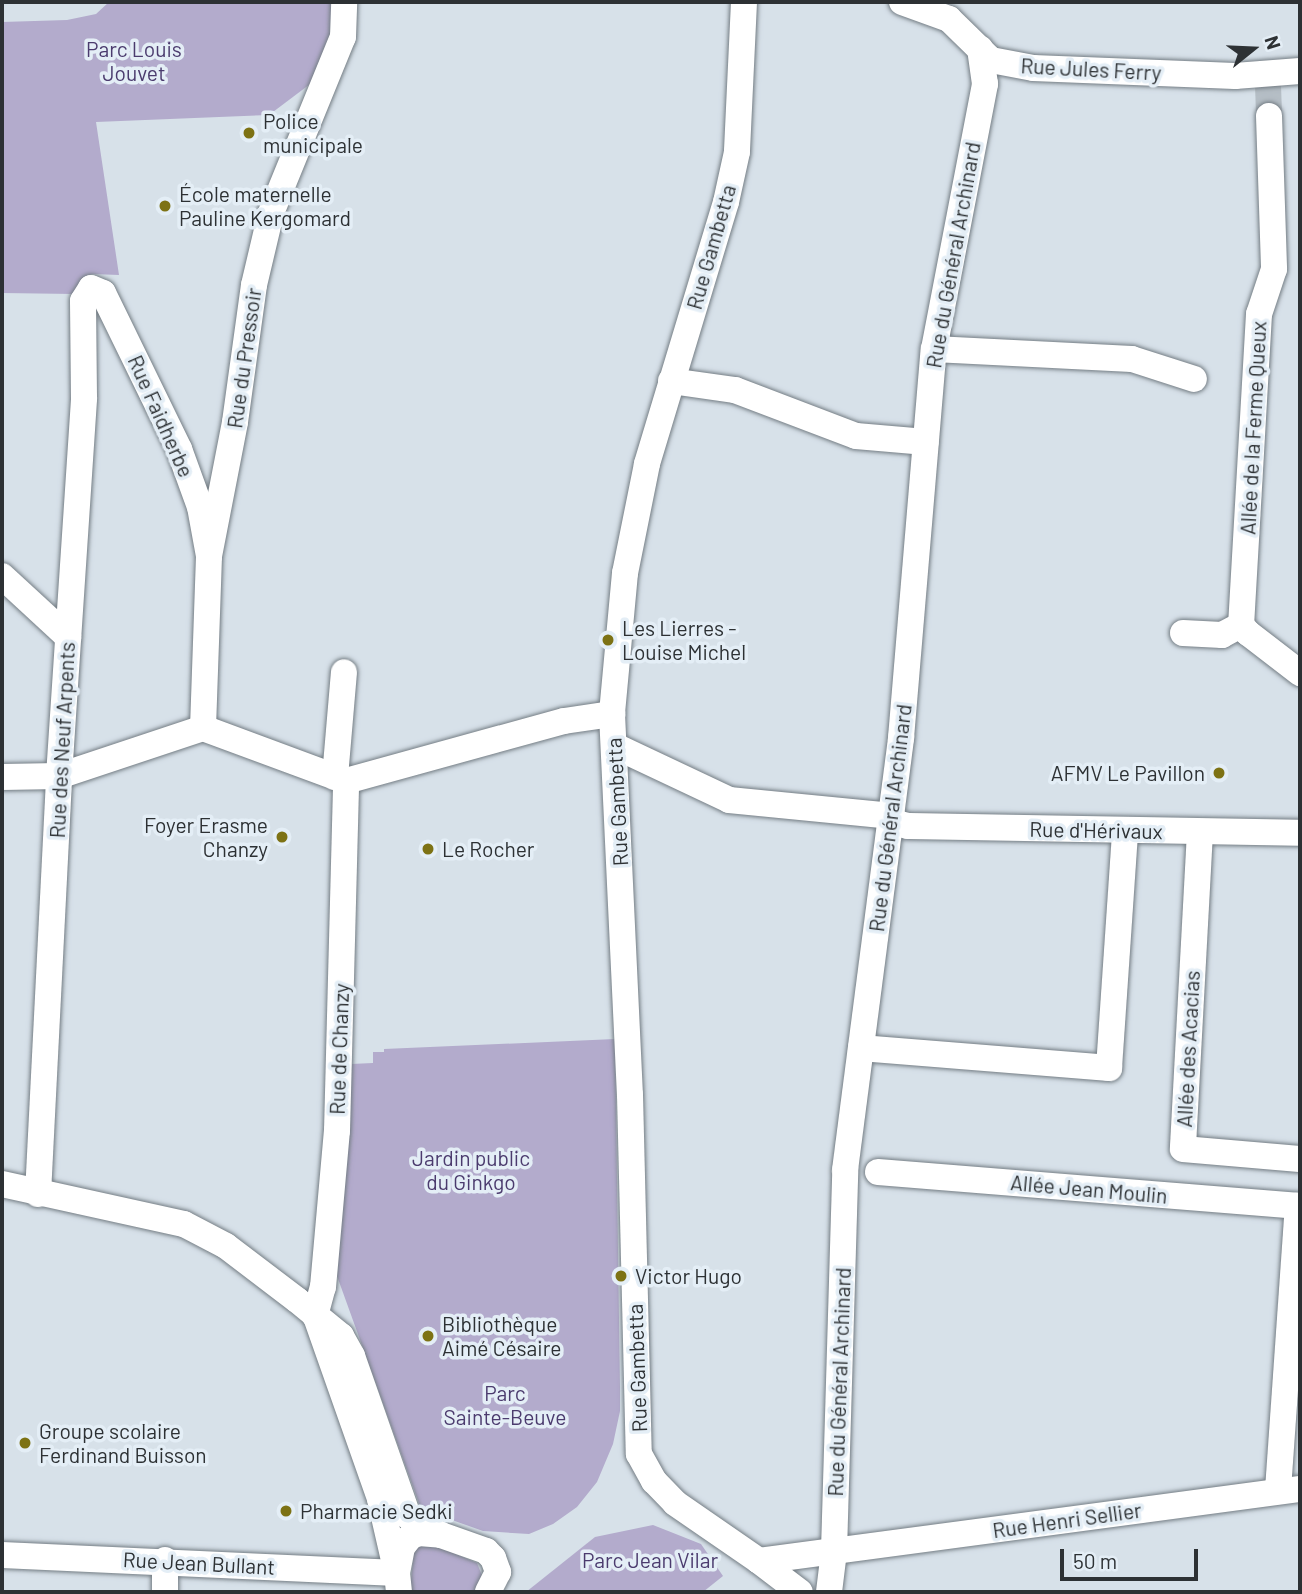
<!DOCTYPE html>
<meta charset="utf-8">
<style>
body{margin:0}
#map{position:relative;width:1302px;height:1594px;overflow:hidden;background:#d7e1e9;font-family:Barlow,sans-serif}
div>[style]{position:absolute}
.green>*{inset:0;background:#b3abcc}
.minor-tunnel>*{height:26px;margin-top:-13px;transform-origin:0;background:repeating-linear-gradient(90deg,#b5bec5 0 26px,transparent 0 39px)}
.roads{filter:drop-shadow(0 0 2px #747d84) drop-shadow(0 0 2px #747d84)}
.minor>*{height:26px;margin:-13px;padding:0 13px;transform-origin:13px;border-radius:13px;background:#fff}
.dots>*{width:19px;height:19px;translate:-50% -50%;box-sizing:border-box;border:4px solid #e4eef6;border-radius:50%}
span{translate:-50% -50%;white-space:nowrap;text-align:center;line-height:1.15;-webkit-text-stroke:7px #e4eef6;paint-order:stroke}
.park-label{font-size:21px;color:#4b3b6e}
.street-label{font-size:21px;color:#2d3134}
.poi-label{font-size:21px;color:#2d3134}
.left{translate:0 -50%;text-align:left}
.right{translate:-100% -50%;text-align:right}
.frame{position:absolute;inset:0;border:4px solid #2d3134;pointer-events:none}
.north{position:absolute;left:1218px;top:14px;width:70px;height:70px;-webkit-text-stroke:5px #e4eef6;paint-order:stroke;rotate:72deg;font-size:19px;font-weight:700;line-height:28px;text-align:center;color:#2d3134}
.north::after{content:'';display:block;margin:auto;width:24px;height:32px;background:#2d3134;clip-path:polygon(50% 0,100% 100%,50% 72%,0 100%)}
.scale{position:absolute;left:1060px;top:1549px;width:138px;height:32px;box-sizing:border-box;border:4px solid #2d3134;border-top:0;padding-left:9px;font-size:21px;line-height:24px;white-space:nowrap;color:#2d3134;-webkit-text-stroke:5px #e4eef6;paint-order:stroke}
</style>
<div id="map">
<div class="green">
<div style="clip-path:polygon(109px 2px,335px 2px,334px 66px,269px 115px,96px 122px,119px 275px,92px 274px,83px 278px,74px 294px,2px 293px,2px 22px,67px 20px,96px 14px)"></div>
<div style="clip-path:polygon(615px 1039px,620px 1388px,620px 1411px,613px 1444px,597px 1482px,577px 1507px,553px 1524px,529px 1534px,483px 1531px,421px 1509px,337px 1276px,351px 1064px,373px 1063px,373px 1052px,384px 1052px,384px 1049px)"></div>
<div style="clip-path:polygon(653px 1525px,701px 1544px,723px 1576px,703px 1592px,526px 1592px,595px 1537px)"></div>
<div style="clip-path:polygon(420px 1543px,430px 1543px,477px 1563px,483px 1578px,481px 1585px,474px 1592px,410px 1592px,414px 1549px)"></div>
</div>
<div class="minor-tunnel">
<div style="left:1268px;top:85px;width:31px;rotate:88deg"></div>
</div>
<div class="roads">
<div class="minor">
<div style="left:744px;top:2px;width:150px;rotate:92.7deg"></div>
<div style="left:737px;top:152px;width:51px;rotate:102.4deg"></div>
<div style="left:726px;top:202px;width:274px;rotate:106.8deg"></div>
<div style="left:647px;top:464px;width:111px;rotate:101.4deg"></div>
<div style="left:625px;top:573px;width:142px;rotate:95.3deg"></div>
<div style="left:612px;top:714px;width:381px;rotate:87.3deg"></div>
<div style="left:630px;top:1095px;width:359px;rotate:88.6deg"></div>
<div style="left:639px;top:1454px;width:31px;rotate:61deg"></div>
<div style="left:654px;top:1481px;width:30px;rotate:46deg"></div>
<div style="left:675px;top:1503px;width:102px;rotate:34.6deg"></div>
<div style="left:759px;top:1561px;width:546px;rotate:-7.58deg"></div>
<div style="left:902px;top:2px;width:50px;rotate:19.9deg"></div>
<div style="left:949px;top:19px;width:59px;rotate:44.3deg"></div>
<div style="left:991px;top:60px;width:43px;rotate:10.8deg"></div>
<div style="left:1033px;top:68px;width:202px;rotate:2.3deg"></div>
<div style="left:1235px;top:76px;width:65px;rotate:-4.4deg"></div>
<div style="left:1269px;top:116px;width:153px;rotate:88.1deg"></div>
<div style="left:1274px;top:269px;width:47px;rotate:108.4deg"></div>
<div style="left:1259px;top:314px;width:312px;rotate:93.3deg"></div>
<div style="left:1241px;top:625px;width:11px;rotate:49deg"></div>
<div style="left:1248px;top:633px;width:66px;rotate:37.6deg"></div>
<div style="left:934px;top:349px;width:198px;rotate:2.9deg"></div>
<div style="left:1132px;top:359px;width:65px;rotate:17.9deg"></div>
<div style="left:671px;top:381px;width:65px;rotate:8deg"></div>
<div style="left:735px;top:390px;width:129px;rotate:20.8deg"></div>
<div style="left:856px;top:436px;width:70px;rotate:4.9deg"></div>
<div style="left:2px;top:576px;width:90px;rotate:42.7deg"></div>
<div style="left:1183px;top:633px;width:39px;rotate:3deg"></div>
<div style="left:1222px;top:635px;width:21px;rotate:-28deg"></div>
<div style="left:203px;top:728px;width:172px;rotate:-88deg"></div>
<div style="left:209px;top:556px;width:136px;rotate:-79deg"></div>
<div style="left:235px;top:422px;width:138px;rotate:-82.1deg"></div>
<div style="left:254px;top:285px;width:74px;rotate:-76.7deg"></div>
<div style="left:271px;top:213px;width:190px;rotate:-67.8deg"></div>
<div style="left:343px;top:37px;width:35px;rotate:-88deg"></div>
<div style="left:615px;top:746px;width:126px;rotate:25.3deg"></div>
<div style="left:729px;top:800px;width:164px;rotate:5.6deg"></div>
<div style="left:2px;top:777px;width:57px;rotate:-1deg"></div>
<div style="left:59px;top:776px;width:152px;rotate:-18.4deg"></div>
<div style="left:203px;top:728px;width:153px;rotate:20.3deg"></div>
<div style="left:346px;top:781px;width:226px;rotate:-15.4deg"></div>
<div style="left:564px;top:721px;width:49px;rotate:-8.3deg"></div>
<div style="left:335px;top:777px;width:105px;rotate:-85.1deg"></div>
<div style="left:892px;top:822px;width:16px;rotate:14deg"></div>
<div style="left:908px;top:826px;width:392px;rotate:1deg"></div>
<div style="left:1200px;top:832px;width:317px;rotate:93.1deg"></div>
<div style="left:1183px;top:1149px;width:117px;rotate:4.9deg"></div>
<div style="left:861px;top:1048px;width:249px;rotate:4.6deg"></div>
<div style="left:1109px;top:1068px;width:238px;rotate:-86.1deg"></div>
<div style="left:878px;top:1172px;width:423px;rotate:4.6deg"></div>
<div style="left:2px;top:1184px;width:186px;rotate:12.4deg"></div>
<div style="left:184px;top:1224px;width:47px;rotate:27.6deg"></div>
<div style="left:226px;top:1246px;width:89px;rotate:37.3deg"></div>
<div style="left:297px;top:1300px;width:57px;rotate:39.3deg"></div>
<div style="left:341px;top:1336px;width:23px;rotate:61deg"></div>
<div style="left:352px;top:1356px;width:170px;rotate:70.7deg"></div>
<div style="left:408px;top:1516px;width:38px;rotate:30deg"></div>
<div style="left:38px;top:1194px;width:419px;rotate:-87.1deg"></div>
<div style="left:59px;top:776px;width:379px;rotate:-86.2deg"></div>
<div style="left:84px;top:398px;width:97px;rotate:-90.6deg"></div>
<div style="left:83px;top:301px;width:15px;rotate:-58deg"></div>
<div style="left:91px;top:288px;width:13px;rotate:23deg"></div>
<div style="left:103px;top:293px;width:174px;rotate:64deg"></div>
<div style="left:179px;top:449px;width:62px;rotate:70.1deg"></div>
<div style="left:200px;top:507px;width:50px;rotate:79.6deg"></div>
<div style="left:315px;top:1316px;width:30px;rotate:-75deg"></div>
<div style="left:323px;top:1287px;width:157px;rotate:-84.9deg"></div>
<div style="left:337px;top:1131px;width:350px;rotate:-88.5deg"></div>
<div style="left:316px;top:1317px;width:193px;rotate:70.6deg"></div>
<div style="left:380px;top:1499px;width:76px;rotate:77.1deg"></div>
<div style="left:1278px;top:1490px;width:285px;rotate:-86deg"></div>
<div style="left:2px;top:1555px;width:395px;rotate:2.6deg"></div>
<div style="left:759px;top:1561px;width:51px;rotate:37.1deg"></div>
<div style="left:165px;top:1592px;width:32px;rotate:-90deg"></div>
<div style="left:399px;top:1592px;width:19px;rotate:-96deg"></div>
<div style="left:397px;top:1573px;width:26px;rotate:-79deg"></div>
<div style="left:402px;top:1547px;width:14px;rotate:-51deg"></div>
<div style="left:411px;top:1536px;width:9px;rotate:-21deg"></div>
<div style="left:419px;top:1533px;width:22px;rotate:5deg"></div>
<div style="left:441px;top:1535px;width:48px;rotate:19.6deg"></div>
<div style="left:486px;top:1551px;width:10px;rotate:45deg"></div>
<div style="left:493px;top:1558px;width:15px;rotate:70deg"></div>
<div style="left:498px;top:1572px;width:22px;rotate:117deg"></div>
<div style="left:829px;top:1592px;width:41px;rotate:-83deg"></div>
<div style="left:834px;top:1551px;width:381px;rotate:-88.3deg"></div>
<div style="left:845px;top:1170px;width:436px;rotate:-82.6deg"></div>
<div style="left:901px;top:738px;width:390px;rotate:-85.2deg"></div>
<div style="left:934px;top:349px;width:270px;rotate:-79.1deg"></div>
<div style="left:985px;top:84px;width:36px;rotate:-98deg"></div>
</div>
</div>
<div class="dots">
<div style="left:249px;top:133px;background:#7d7214"></div>
<div style="left:165px;top:206px;background:#7d7214"></div>
<div style="left:608px;top:640px;background:#7d7214"></div>
<div style="left:1219px;top:773px;background:#7d7214"></div>
<div style="left:282px;top:837px;background:#7d7214"></div>
<div style="left:428px;top:849px;background:#7d7214"></div>
<div style="left:621px;top:1276px;background:#7d7214"></div>
<div style="left:428px;top:1336px;background:#7d7214"></div>
<div style="left:25px;top:1443px;background:#7d7214"></div>
<div style="left:286px;top:1511px;background:#7d7214"></div>
</div>
<div class="park-label">
<span style="left:134px;top:61px">Parc Louis<br>Jouvet</span>
<span style="left:471px;top:1170px">Jardin public<br>du Ginkgo</span>
<span style="left:505px;top:1405px">Parc<br>Sainte-Beuve</span>
<span style="left:650px;top:1560px">Parc Jean Vilar</span>
</div>
<div class="street-label">
<span style="left:1091px;top:69px;rotate:3deg">Rue Jules Ferry</span>
<span style="left:711px;top:247px;rotate:-74deg">Rue Gambetta</span>
<span style="left:953px;top:255px;rotate:-80deg">Rue du Général Archinard</span>
<span style="left:244px;top:358px;rotate:-82deg">Rue du Pressoir</span>
<span style="left:161px;top:416px;rotate:66deg">Rue Faidherbe</span>
<span style="left:1253px;top:428px;rotate:-87deg">Allée de la Ferme Queux</span>
<span style="left:62px;top:740px;rotate:-87deg">Rue des Neuf Arpents</span>
<span style="left:617px;top:802px;rotate:-93deg">Rue Gambetta</span>
<span style="left:890px;top:818px;rotate:-83deg">Rue du Général Archinard</span>
<span style="left:1096px;top:830px;rotate:1deg">Rue d'Hérivaux</span>
<span style="left:339px;top:1049px;rotate:-88deg">Rue de Chanzy</span>
<span style="left:1188px;top:1049px;rotate:-87deg">Allée des Acacias</span>
<span style="left:1089px;top:1189px;rotate:5deg">Allée Jean Moulin</span>
<span style="left:637px;top:1368px;rotate:-92deg">Rue Gambetta</span>
<span style="left:839px;top:1382px;rotate:-88deg">Rue du Général Archinard</span>
<span style="left:1067px;top:1520px;rotate:-8deg">Rue Henri Sellier</span>
<span style="left:199px;top:1563px;rotate:3deg">Rue Jean Bullant</span>
</div>
<div class="poi-label">
<span class="left" style="left:263px;top:133px">Police<br>municipale</span>
<span class="left" style="left:179px;top:206px">École maternelle<br>Pauline Kergomard</span>
<span class="left" style="left:622px;top:640px">Les Lierres -<br>Louise Michel</span>
<span class="right" style="left:1205px;top:773px">AFMV Le Pavillon</span>
<span class="right" style="left:268px;top:837px">Foyer Erasme<br>Chanzy</span>
<span class="left" style="left:442px;top:849px">Le Rocher</span>
<span class="left" style="left:635px;top:1276px">Victor Hugo</span>
<span class="left" style="left:442px;top:1336px">Bibliothèque<br>Aimé Césaire</span>
<span class="left" style="left:39px;top:1443px">Groupe scolaire<br>Ferdinand Buisson</span>
<span class="left" style="left:300px;top:1511px">Pharmacie Sedki</span>
</div>
<div class="frame"></div>
<div class="north">N</div>
<div class="scale">50 m</div>
</div>
